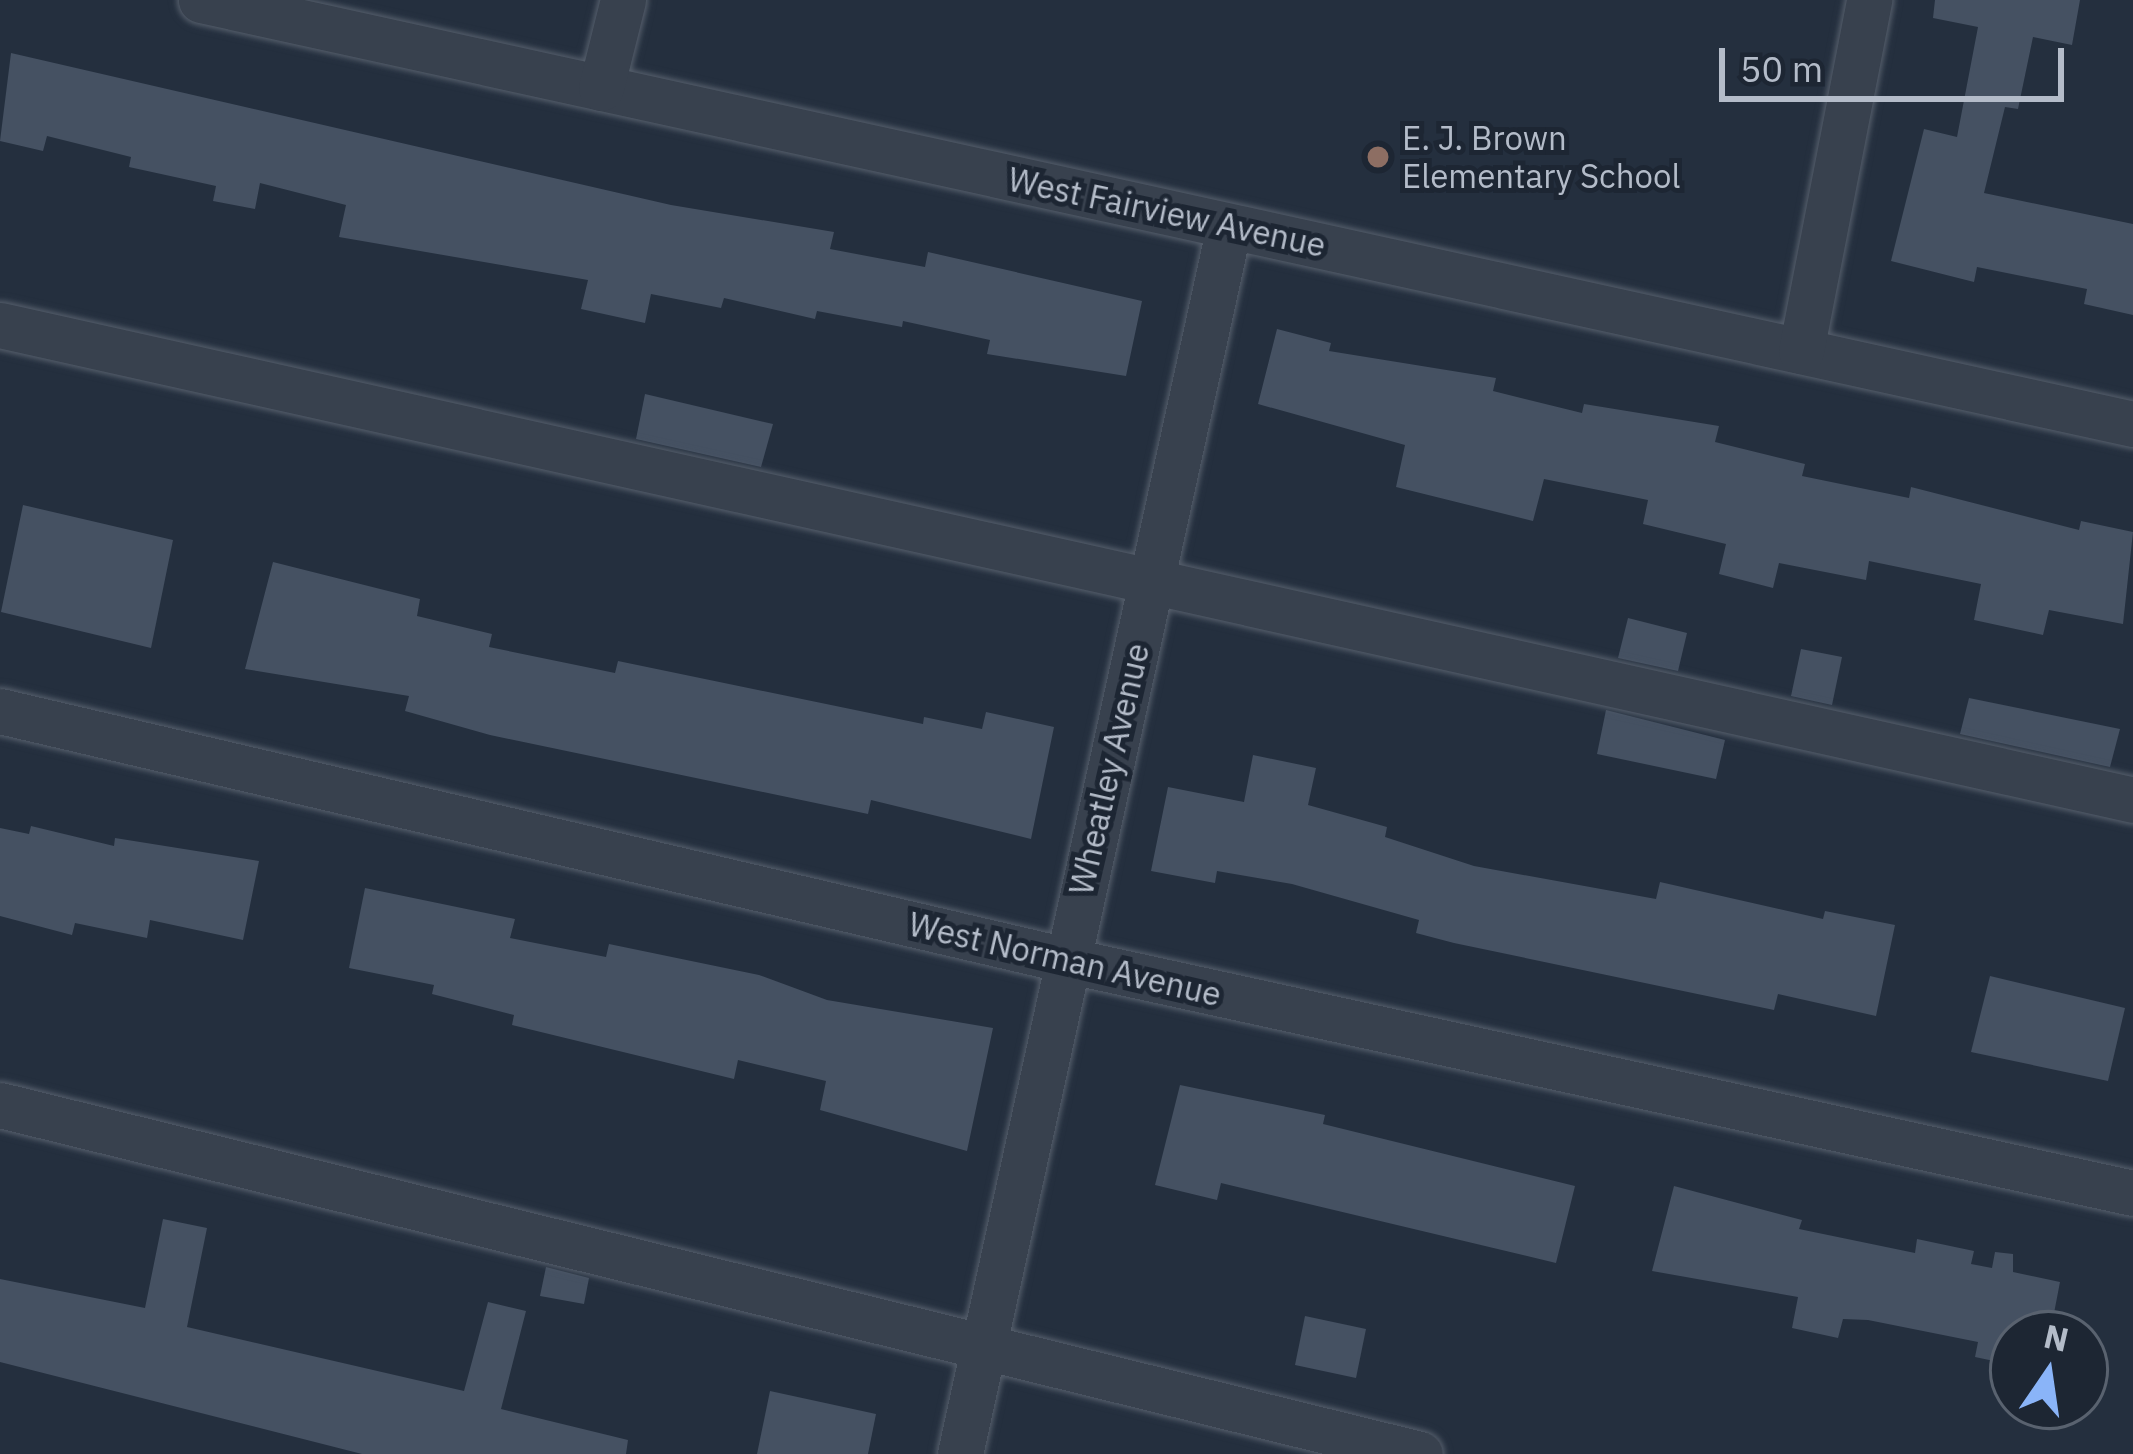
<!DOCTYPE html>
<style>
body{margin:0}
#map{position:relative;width:2133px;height:1454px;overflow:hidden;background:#242f3e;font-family:"IBM Plex Sans",sans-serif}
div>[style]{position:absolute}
.building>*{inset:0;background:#455162}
.roads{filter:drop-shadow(0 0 3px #565f6c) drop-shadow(0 0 3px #565f6c)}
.minor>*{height:45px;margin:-22.5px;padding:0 22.5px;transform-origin:22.5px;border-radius:22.5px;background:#38414e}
.dots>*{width:33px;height:33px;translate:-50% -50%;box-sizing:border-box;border:6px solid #1d2633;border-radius:50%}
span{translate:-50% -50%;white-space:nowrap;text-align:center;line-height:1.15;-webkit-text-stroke:10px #1d2633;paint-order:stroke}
.poi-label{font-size:33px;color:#b4bcc9}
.left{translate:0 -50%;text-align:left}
.street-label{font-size:33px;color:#b4bcc9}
.north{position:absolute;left:1989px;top:1310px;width:120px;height:120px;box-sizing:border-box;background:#1d2633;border:3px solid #59626f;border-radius:50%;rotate:13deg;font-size:33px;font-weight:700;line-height:48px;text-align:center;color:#b4bcc9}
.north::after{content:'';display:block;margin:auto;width:42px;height:54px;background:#8ab4f8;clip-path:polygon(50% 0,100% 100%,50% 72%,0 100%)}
.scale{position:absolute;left:1719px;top:48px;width:345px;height:54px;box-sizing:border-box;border:6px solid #b4bcc9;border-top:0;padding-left:15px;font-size:36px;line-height:42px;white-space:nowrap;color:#b4bcc9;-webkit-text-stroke:9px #1d2633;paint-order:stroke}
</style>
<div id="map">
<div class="building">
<div style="clip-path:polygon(1935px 0,2080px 0,2072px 45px,2033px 37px,2018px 109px,2005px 107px,1984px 193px,2133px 224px,2133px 315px,2084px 304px,2087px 289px,1977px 267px,1974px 282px,1891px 261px,1924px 129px,1957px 137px,1978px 27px,1933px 18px)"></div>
<div style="clip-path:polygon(11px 53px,671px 205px,834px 232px,830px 249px,925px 267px,928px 252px,1142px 301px,1126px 376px,987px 354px,990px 340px,903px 321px,902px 327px,817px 311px,815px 319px,724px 298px,721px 308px,651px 294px,645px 323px,581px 309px,588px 280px,339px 237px,346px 205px,260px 183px,255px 209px,213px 201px,216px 186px,129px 167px,131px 157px,47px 136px,43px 151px,0 141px)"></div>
<div style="clip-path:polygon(1277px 329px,1331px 343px,1329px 351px,1496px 378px,1493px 391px,1582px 413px,1584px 404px,1719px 426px,1715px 442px,1805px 464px,1802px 476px,1909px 498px,1911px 487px,2079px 530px,2081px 521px,2133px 532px,2123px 624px,2049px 610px,2043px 635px,1974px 620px,1981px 584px,1869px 561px,1866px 580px,1779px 563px,1773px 588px,1719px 574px,1726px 544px,1643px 524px,1648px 500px,1544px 479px,1533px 521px,1396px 487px,1405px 445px,1258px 404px)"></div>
<div style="clip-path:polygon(645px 394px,773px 424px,761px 467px,636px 439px)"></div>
<div style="clip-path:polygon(23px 505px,173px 540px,151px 648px,1px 612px)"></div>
<div style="clip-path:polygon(273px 562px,420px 599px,417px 616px,492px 634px,489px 647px,615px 673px,618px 661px,923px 724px,924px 717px,982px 729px,986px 712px,1054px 727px,1031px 839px,871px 800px,868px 814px,490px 735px,405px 711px,409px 696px,245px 669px)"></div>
<div style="clip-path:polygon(1628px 618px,1687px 633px,1678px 671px,1618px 658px)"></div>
<div style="clip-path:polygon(1801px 649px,1842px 657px,1832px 705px,1791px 696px)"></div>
<div style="clip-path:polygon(1969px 698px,2120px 729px,2110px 767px,1960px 734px)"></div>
<div style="clip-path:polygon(1606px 710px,1725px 740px,1716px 779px,1597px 754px)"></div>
<div style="clip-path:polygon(1253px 755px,1316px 768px,1308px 805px,1387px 827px,1385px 837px,1474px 866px,1656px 899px,1660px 882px,1823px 919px,1825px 911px,1895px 925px,1876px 1016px,1778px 994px,1774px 1010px,1454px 943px,1416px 933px,1419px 920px,1292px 884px,1217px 871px,1215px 883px,1151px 871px,1168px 787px,1244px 802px)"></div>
<div style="clip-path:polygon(31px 826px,114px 846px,115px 838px,259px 861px,243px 940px,150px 920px,147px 938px,75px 923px,72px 935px,0 916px,0 828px,29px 834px)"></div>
<div style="clip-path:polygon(365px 888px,515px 919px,510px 938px,606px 957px,609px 944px,759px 975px,827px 1000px,993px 1028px,967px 1151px,820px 1110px,826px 1081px,738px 1060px,734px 1079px,512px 1025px,514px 1015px,432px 994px,434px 985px,349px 968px)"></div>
<div style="clip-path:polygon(1990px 976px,2125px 1008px,2108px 1081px,1971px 1052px)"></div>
<div style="clip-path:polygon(1180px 1085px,1325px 1115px,1323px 1124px,1575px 1186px,1556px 1263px,1221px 1183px,1217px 1200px,1155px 1185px)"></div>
<div style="clip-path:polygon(1674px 1186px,1802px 1220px,1799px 1229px,1915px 1253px,1917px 1239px,1974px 1251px,1971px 1264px,1992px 1268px,1995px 1252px,2013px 1254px,2013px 1272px,2060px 1282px,2050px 1334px,2013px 1334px,2013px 1365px,1975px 1357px,1978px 1342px,1868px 1320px,1843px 1319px,1838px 1338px,1792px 1328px,1798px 1297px,1652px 1271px)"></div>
<div style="clip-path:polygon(163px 1219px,207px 1228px,187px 1327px,464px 1391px,488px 1302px,526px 1311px,501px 1409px,628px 1440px,626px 1454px,362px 1454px,0 1362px,0 1279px,145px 1308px)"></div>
<div style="clip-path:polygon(546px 1267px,589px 1278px,584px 1304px,540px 1296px)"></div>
<div style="clip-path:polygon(1305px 1316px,1366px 1329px,1356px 1378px,1295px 1365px)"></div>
<div style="clip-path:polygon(770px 1391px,876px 1414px,868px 1454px,757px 1454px)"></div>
</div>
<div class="roads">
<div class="minor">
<div style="left:201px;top:0;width:1978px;rotate:12.38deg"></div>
<div style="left:601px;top:88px;width:91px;rotate:-76deg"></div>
<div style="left:0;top:325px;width:2185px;rotate:12.55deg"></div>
<div style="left:1801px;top:351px;width:358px;rotate:-79deg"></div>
<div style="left:0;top:711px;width:1095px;rotate:13.15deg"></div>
<div style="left:1066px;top:960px;width:1092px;rotate:12.32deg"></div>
<div style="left:0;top:1105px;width:1462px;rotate:13.81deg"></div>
<div style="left:960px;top:1454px;width:1257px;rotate:-77.64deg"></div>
</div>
</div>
<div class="dots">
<div style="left:1378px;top:157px;background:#8d6e63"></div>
</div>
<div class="poi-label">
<span class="left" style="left:1402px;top:157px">E. J. Brown<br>Elementary School</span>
</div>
<div class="street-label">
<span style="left:1167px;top:212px;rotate:12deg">West Fairview Avenue</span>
<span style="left:1109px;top:769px;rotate:-77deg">Wheatley Avenue</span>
<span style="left:1065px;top:959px;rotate:13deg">West Norman Avenue</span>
</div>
<div class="north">N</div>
<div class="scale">50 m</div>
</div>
